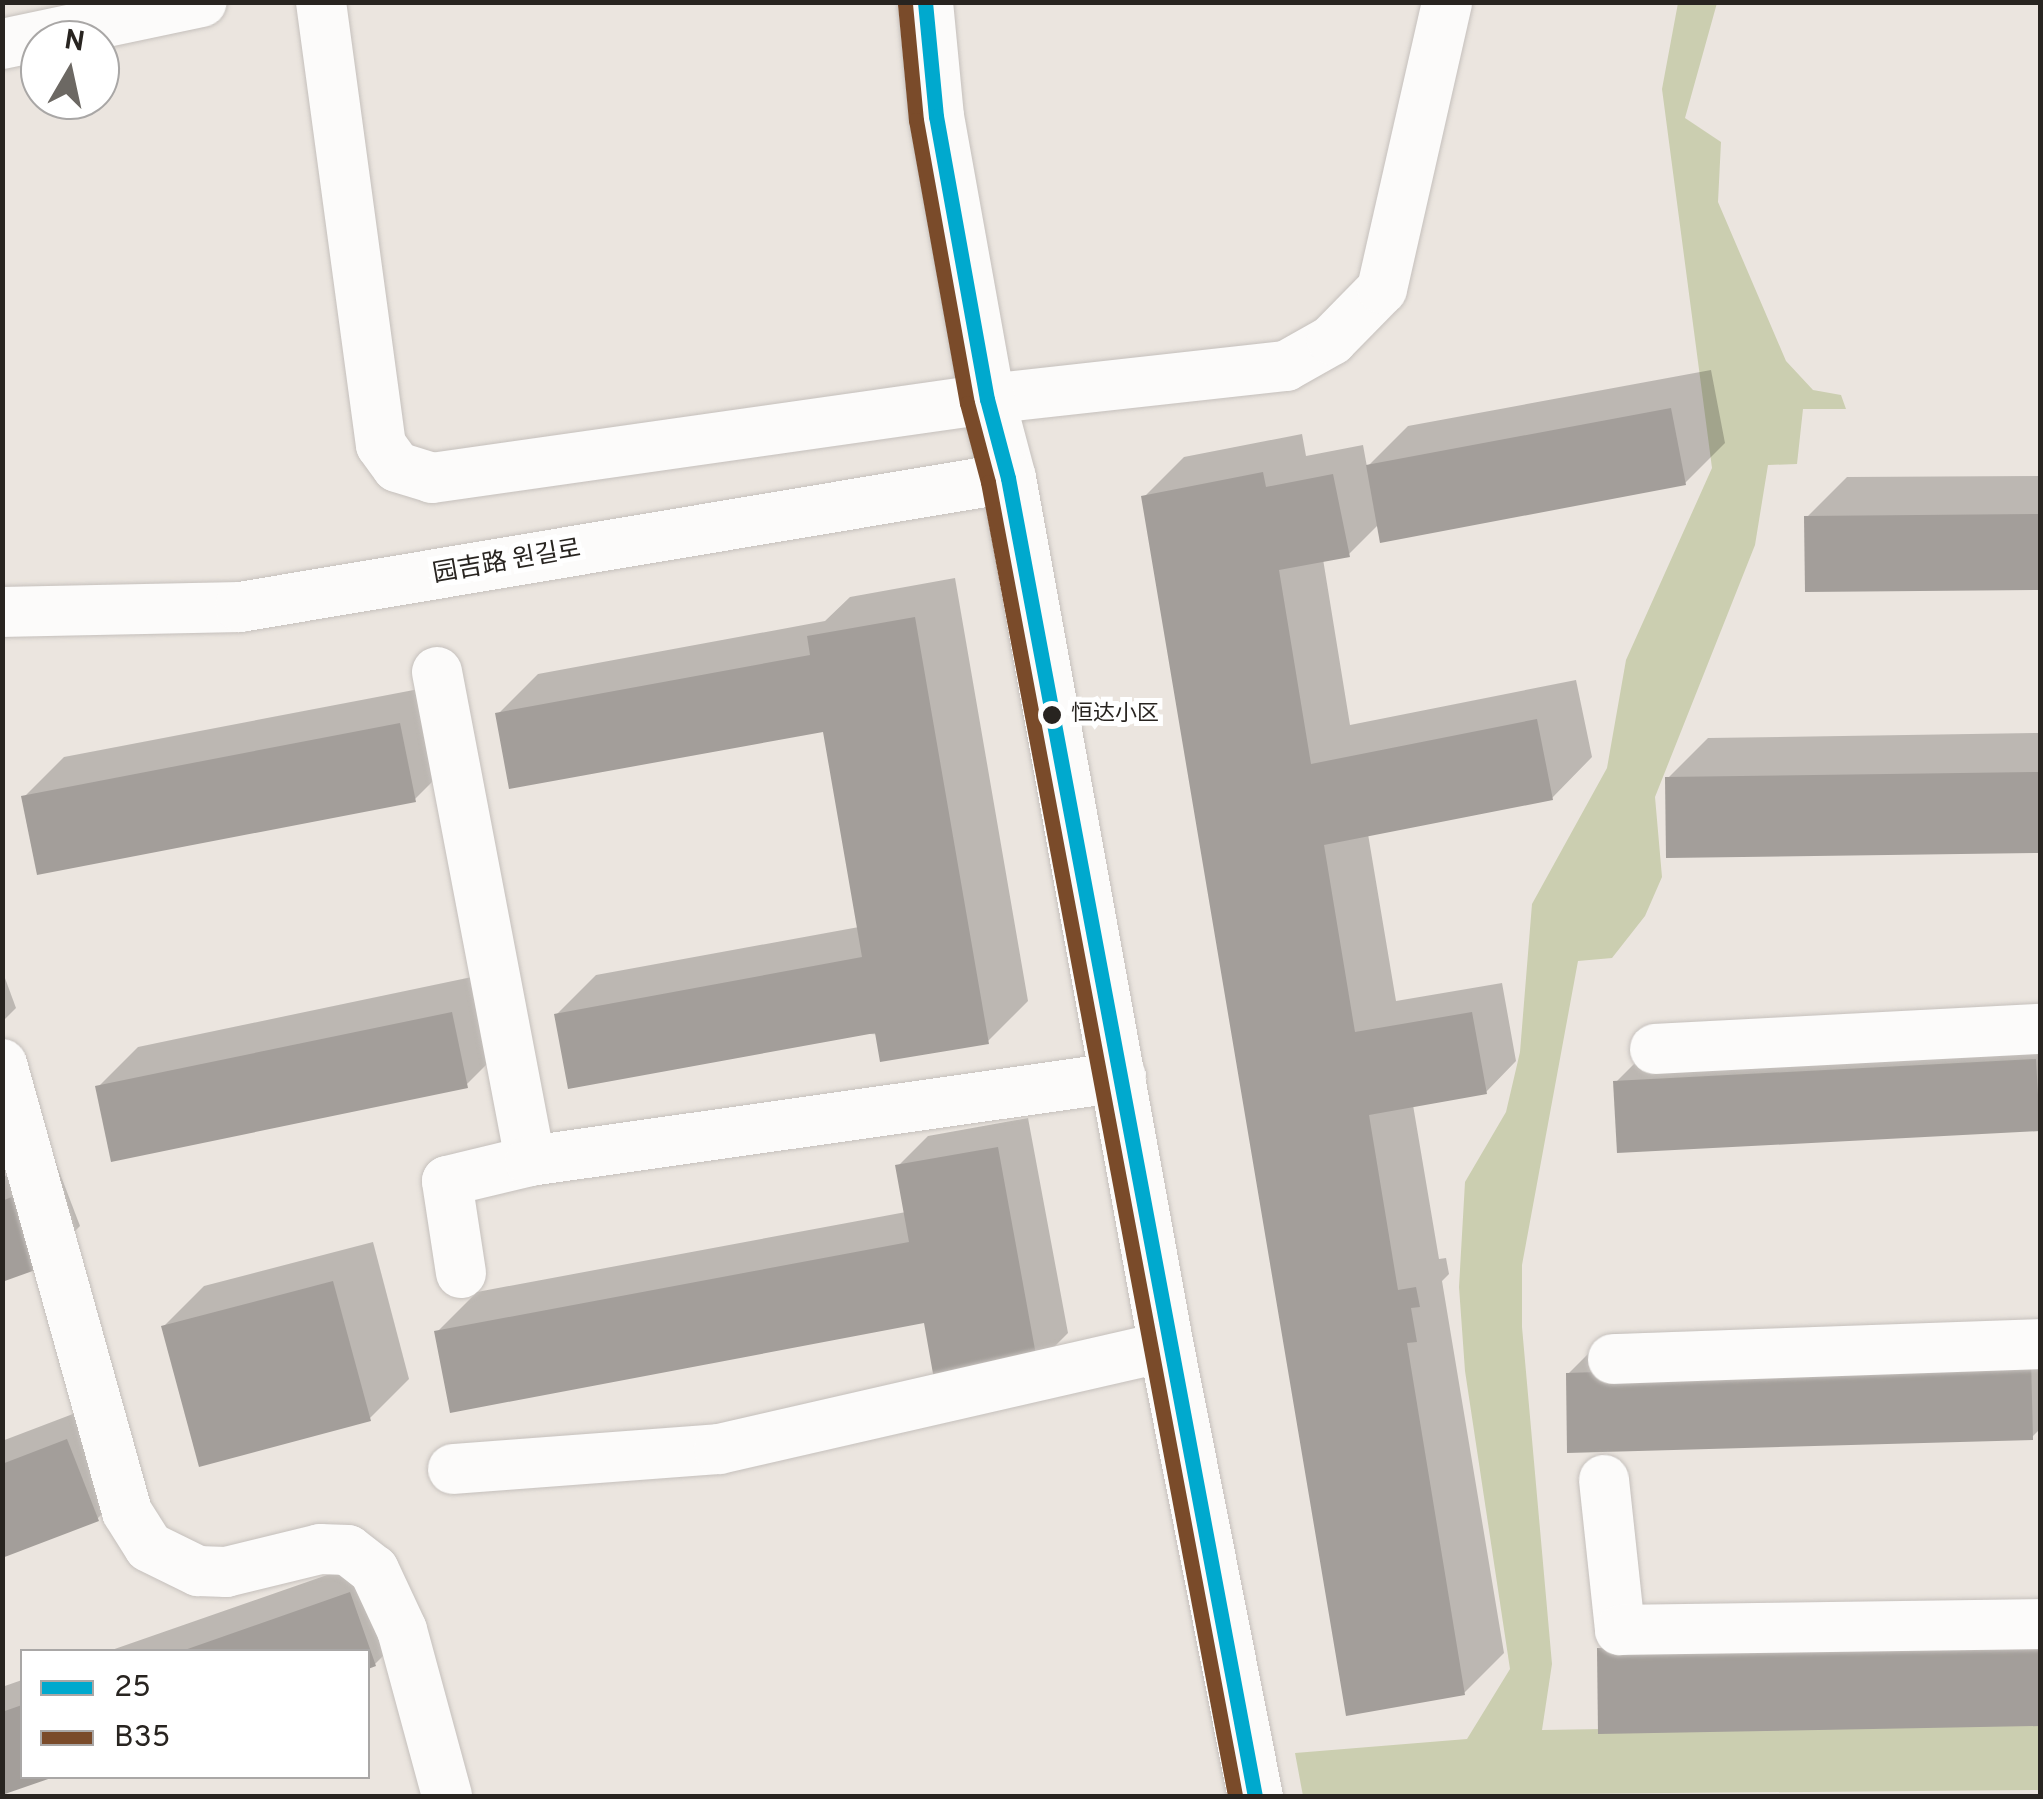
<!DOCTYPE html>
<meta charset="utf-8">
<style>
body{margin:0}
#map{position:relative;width:2043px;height:1799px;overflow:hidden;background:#ebe5df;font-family:Overpass,"Noto Sans SC","Noto Sans KR",sans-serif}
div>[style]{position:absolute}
.green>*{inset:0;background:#cbceb0}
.shadow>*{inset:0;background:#0003}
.building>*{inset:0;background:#a39e9a}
.roads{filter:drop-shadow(0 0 2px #c5c0bc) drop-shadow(0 0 2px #c5c0bc)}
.minor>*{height:50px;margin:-25px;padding:0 25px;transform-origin:25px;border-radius:25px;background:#fcfbfa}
.major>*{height:55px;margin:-27.5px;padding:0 27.5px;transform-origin:27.5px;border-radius:27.5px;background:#fcfbfa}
.bus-1>*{height:15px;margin:-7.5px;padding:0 7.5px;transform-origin:7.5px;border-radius:7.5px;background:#00a9ce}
.bus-2>*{height:15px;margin:-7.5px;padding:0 7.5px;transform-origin:7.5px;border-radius:7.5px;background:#7a4b2a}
.dots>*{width:28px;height:28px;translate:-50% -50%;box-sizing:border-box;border:5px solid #fff;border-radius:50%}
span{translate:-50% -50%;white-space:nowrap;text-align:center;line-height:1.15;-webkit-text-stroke:10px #fff;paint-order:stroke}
.bus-label{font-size:22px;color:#282420}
.left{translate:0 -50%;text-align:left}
.street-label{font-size:25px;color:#282420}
.frame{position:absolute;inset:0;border:5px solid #282420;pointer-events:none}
.legend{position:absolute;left:20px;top:1649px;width:350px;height:130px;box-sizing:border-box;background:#fff;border:2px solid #a9a7a6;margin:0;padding:12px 18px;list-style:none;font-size:30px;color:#282420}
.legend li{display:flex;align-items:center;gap:20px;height:50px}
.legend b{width:50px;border:2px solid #a9a7a6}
.north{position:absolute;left:20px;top:20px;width:100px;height:100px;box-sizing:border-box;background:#fff;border:2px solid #a9a7a6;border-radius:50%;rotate:9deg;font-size:28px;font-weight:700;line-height:40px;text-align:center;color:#282420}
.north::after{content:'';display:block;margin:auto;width:35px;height:45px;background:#6c6863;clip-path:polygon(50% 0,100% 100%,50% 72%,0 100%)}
</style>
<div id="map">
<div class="green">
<div style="clip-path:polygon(1678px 3px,1717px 3px,1685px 118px,1721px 142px,1718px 202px,1786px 361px,1813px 390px,1841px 395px,1846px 409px,1803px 409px,1797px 464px,1768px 465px,1755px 545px,1655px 797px,1662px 877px,1645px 916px,1612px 958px,1578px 961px,1522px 1265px,1522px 1327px,1552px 1664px,1542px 1730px,2040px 1722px,2040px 1790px,1303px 1796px,1295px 1753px,1467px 1739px,1510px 1669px,1465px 1371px,1459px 1287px,1465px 1182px,1506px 1112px,1520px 1052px,1532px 904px,1607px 768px,1626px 660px,1712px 468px,1662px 89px)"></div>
</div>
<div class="shadow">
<div style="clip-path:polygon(1711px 370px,1725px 443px,1685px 483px,1379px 524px,1348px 555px,1323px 559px,1350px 725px,1576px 680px,1592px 757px,1552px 798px,1368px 834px,1396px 1001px,1502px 983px,1516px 1061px,1486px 1092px,1413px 1105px,1439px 1259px,1446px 1258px,1449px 1274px,1442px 1281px,1504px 1653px,1464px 1693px,1144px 497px,1184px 457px,1302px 434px,1306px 456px,1363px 445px,1367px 467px,1408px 426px)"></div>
<div style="clip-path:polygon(2040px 476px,2040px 587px,1807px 590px,1807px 517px,1847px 477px)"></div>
<div style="clip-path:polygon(955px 578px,1028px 1001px,988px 1041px,556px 1015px,596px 975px,859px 927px,825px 729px,498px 714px,538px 674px,825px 621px,850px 597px)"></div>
<div style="clip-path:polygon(440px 685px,455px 759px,415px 799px,24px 797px,64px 757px)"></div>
<div style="clip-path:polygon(2040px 733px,2040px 850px,1669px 856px,1668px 778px,1708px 738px)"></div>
<div style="clip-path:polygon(2px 970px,16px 1008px,2px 1022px)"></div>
<div style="clip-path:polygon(491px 973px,506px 1045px,466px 1085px,98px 1087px,138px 1047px)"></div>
<div style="clip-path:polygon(2040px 1022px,2039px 1128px,1616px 1082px,1656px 1042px)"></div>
<div style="clip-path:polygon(1028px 1118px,1068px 1333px,1037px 1364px,926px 1320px,437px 1332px,477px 1292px,906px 1212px,898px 1166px,928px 1136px)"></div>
<div style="clip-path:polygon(54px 1158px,80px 1226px,40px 1266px,2px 1279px,2px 1177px)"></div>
<div style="clip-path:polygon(373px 1242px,409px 1379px,369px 1419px,164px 1326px,204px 1286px)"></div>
<div style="clip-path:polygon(2040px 1321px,2040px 1429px,2032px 1437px,1568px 1374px,1608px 1334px)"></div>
<div style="clip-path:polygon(107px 1401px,137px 1479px,97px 1519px,2px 1555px,2px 1441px)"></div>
<div style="clip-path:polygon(390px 1553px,415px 1624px,375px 1664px,368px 1666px,368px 1652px,106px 1652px)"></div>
<div style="clip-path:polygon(22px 1680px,22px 1776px,48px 1776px,2px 1792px,2px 1687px)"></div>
</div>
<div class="building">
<div style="clip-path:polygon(1671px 408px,1686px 485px,1380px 543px,1366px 465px)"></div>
<div style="clip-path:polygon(1263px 472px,1266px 487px,1333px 474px,1350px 557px,1279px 570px,1311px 764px,1537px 719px,1553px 800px,1324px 845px,1355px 1032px,1472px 1012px,1487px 1094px,1369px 1115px,1398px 1290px,1416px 1287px,1420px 1307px,1411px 1308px,1417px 1342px,1407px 1343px,1465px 1695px,1346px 1716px,1141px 496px)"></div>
<div style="clip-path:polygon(2040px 514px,2040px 590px,1805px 592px,1804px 516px)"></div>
<div style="clip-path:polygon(915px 617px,989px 1044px,880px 1062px,875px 1033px,568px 1089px,554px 1014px,862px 957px,823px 732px,509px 789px,495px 713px,810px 655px,807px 636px)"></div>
<div style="clip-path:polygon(400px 723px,416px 802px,37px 875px,21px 796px)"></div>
<div style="clip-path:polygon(2040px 772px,2040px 853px,1666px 858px,1665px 777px)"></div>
<div style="clip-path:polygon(452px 1012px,468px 1088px,111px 1162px,95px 1086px)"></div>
<div style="clip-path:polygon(2036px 1059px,2040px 1131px,1617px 1153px,1613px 1081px)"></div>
<div style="clip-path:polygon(998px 1147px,1038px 1366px,935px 1385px,924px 1323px,450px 1413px,434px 1331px,909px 1242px,895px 1165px)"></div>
<div style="clip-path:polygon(14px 1196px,41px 1268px,2px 1282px,2px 1201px)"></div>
<div style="clip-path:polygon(333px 1281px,371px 1421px,199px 1467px,161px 1326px)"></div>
<div style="clip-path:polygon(2031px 1359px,2033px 1440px,1567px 1453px,1566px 1373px)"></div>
<div style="clip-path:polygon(67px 1439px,99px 1521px,2px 1558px,2px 1464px)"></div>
<div style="clip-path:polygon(350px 1592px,376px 1666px,368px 1669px,368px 1652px,179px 1652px)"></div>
<div style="clip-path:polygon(2040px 1641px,2040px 1726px,1598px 1734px,1597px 1648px)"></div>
<div style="clip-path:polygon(22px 1705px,22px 1776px,54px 1777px,2px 1795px,2px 1712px)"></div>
</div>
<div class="roads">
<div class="minor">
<div style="left:321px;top:2px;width:447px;rotate:82.3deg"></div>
<div style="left:381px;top:445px;width:27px;rotate:54deg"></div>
<div style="left:397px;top:467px;width:37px;rotate:17deg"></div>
<div style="left:432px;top:478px;width:561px;rotate:-8.1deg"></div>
<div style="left:987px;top:399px;width:301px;rotate:-6.3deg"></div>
<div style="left:1286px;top:366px;width:53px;rotate:-29.5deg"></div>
<div style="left:1332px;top:340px;width:71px;rotate:-45.6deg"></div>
<div style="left:1382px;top:289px;width:294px;rotate:-77.2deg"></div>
<div style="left:2px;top:44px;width:204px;rotate:-11.9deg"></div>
<div style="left:2px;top:612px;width:238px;rotate:-1.2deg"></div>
<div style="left:240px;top:607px;width:779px;rotate:-9.53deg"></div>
<div style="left:437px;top:672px;width:498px;rotate:79.2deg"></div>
<div style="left:1655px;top:1049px;width:386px;rotate:-3deg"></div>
<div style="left:2px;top:1064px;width:465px;rotate:74.4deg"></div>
<div style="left:127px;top:1512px;width:41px;rotate:57.8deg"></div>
<div style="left:149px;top:1547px;width:55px;rotate:26.1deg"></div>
<div style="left:198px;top:1571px;width:28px;rotate:2deg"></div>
<div style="left:226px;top:1572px;width:97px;rotate:-13.7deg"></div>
<div style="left:320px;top:1549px;width:28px;rotate:2deg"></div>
<div style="left:348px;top:1550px;width:33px;rotate:38deg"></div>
<div style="left:374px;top:1570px;width:66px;rotate:65deg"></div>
<div style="left:402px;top:1630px;width:172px;rotate:74.8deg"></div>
<div style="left:461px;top:1273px;width:93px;rotate:-98.7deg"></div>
<div style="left:447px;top:1181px;width:85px;rotate:-13.5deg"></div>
<div style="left:530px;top:1161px;width:597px;rotate:-8.09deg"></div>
<div style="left:1613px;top:1359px;width:427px;rotate:-2deg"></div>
<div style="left:453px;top:1469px;width:267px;rotate:-4.3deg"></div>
<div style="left:719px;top:1449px;width:458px;rotate:-12.9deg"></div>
<div style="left:1604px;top:1480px;width:151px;rotate:83.9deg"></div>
<div style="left:1620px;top:1630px;width:420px;rotate:-0.8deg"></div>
</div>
<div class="major">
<div style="left:925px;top:2px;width:115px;rotate:84.5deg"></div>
<div style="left:936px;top:116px;width:288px;rotate:79.8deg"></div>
<div style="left:987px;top:399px;width:82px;rotate:75.1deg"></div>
<div style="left:1008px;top:478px;width:883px;rotate:79.7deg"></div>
<div style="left:1166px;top:1347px;width:458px;rotate:78.8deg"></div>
</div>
</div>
<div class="bus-1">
<div style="left:925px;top:2px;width:115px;rotate:84.5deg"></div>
<div style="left:936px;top:116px;width:288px;rotate:79.8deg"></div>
<div style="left:987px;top:399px;width:82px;rotate:75.1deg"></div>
<div style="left:1008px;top:478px;width:1341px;rotate:79.39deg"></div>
</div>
<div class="bus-2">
<div style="left:905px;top:4px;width:117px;rotate:84.6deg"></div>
<div style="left:916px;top:120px;width:288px;rotate:79.8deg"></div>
<div style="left:967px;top:403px;width:82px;rotate:75.1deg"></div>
<div style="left:988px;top:482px;width:1337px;rotate:79.35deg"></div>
</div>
<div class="dots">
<div style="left:1052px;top:715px;background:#282420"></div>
</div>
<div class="bus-label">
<span class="left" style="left:1071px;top:715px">恒达小区</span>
</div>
<div class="street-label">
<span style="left:507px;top:563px;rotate:-10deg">园吉路 원길로</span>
</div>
<div class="frame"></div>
<ul class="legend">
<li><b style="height:12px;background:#00a9ce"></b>25</li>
<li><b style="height:12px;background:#7a4b2a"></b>B35</li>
</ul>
<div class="north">N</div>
</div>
